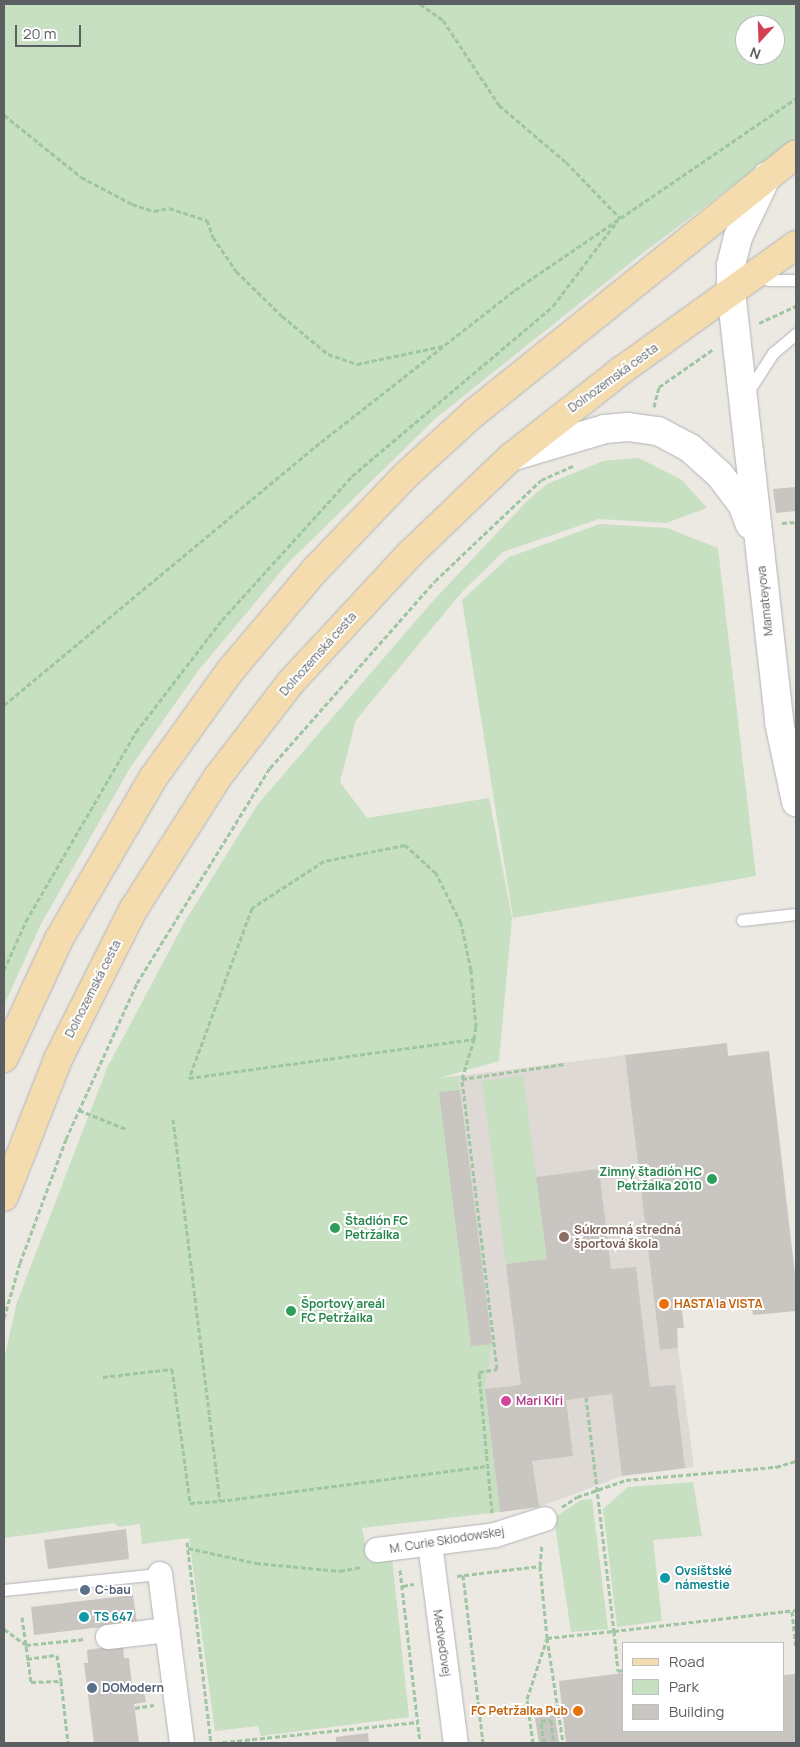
<!DOCTYPE html>
<meta charset="utf-8">
<style>
body{margin:0}
#map{position:relative;width:800px;height:1747px;overflow:hidden;background:#ece8e2;font-family:Manrope,sans-serif}
div>[style]{position:absolute}
.education>*{inset:0;background:#ded9d4}
.green>*{inset:0;background:#c7e0c1}
.building>*{inset:0;background:#c9c5c1}
.path>*{height:3px;margin-top:-1.5px;transform-origin:0;background:repeating-linear-gradient(90deg,#9ec6a2 0 5px,transparent 0 7.5px)}
.roads{filter:drop-shadow(0 0 1px #b0b4b6) drop-shadow(0 0 1px #b0b4b6)}
.lane>*{height:11px;margin:-5.5px;padding:0 5.5px;transform-origin:5.5px;border-radius:5.5px;background:#fff}
.street>*{height:24px;margin:-12px;padding:0 12px;transform-origin:12px;border-radius:12px;background:#fff}
.secondary>*{height:28px;margin:-14px;padding:0 14px;transform-origin:14px;border-radius:14px;background:#fff}
.primary>*{height:28px;margin:-14px;padding:0 14px;transform-origin:14px;border-radius:14px;background:#f5dcae}
.dots>*{width:14px;height:14px;translate:-50% -50%;box-sizing:border-box;border:2px solid #fff;border-radius:50%}
span{translate:-50% -50%;white-space:nowrap;text-align:center;line-height:1.15;-webkit-text-stroke:4px #fff;paint-order:stroke}
.street-label{font-size:12px;color:#5b5f61}
.leisure-label{font-size:12px;color:#27864d;font-weight:700}
.right{translate:-100% -50%;text-align:right}
.left{translate:0 -50%;text-align:left}
.education-label{font-size:12px;color:#785e54;font-weight:700}
.food-label{font-size:12px;color:#c56008;font-weight:700}
.hotel-label{font-size:12px;color:#b23c85;font-weight:700}
.culture-label{font-size:12px;color:#0d838f;font-weight:700}
.service-label{font-size:12px;color:#4e5e75;font-weight:700}
.frame{position:absolute;inset:0;border:5px solid #5b5f61;pointer-events:none}
.legend{position:absolute;left:622px;top:1642px;width:162px;height:90px;box-sizing:border-box;background:#fff;border:1px solid #bdbfc0;margin:0;padding:6px 9px;list-style:none;font-size:15px;color:#5b5f61}
.legend li{display:flex;align-items:center;gap:10px;height:25px}
.legend b{width:25px;border:1px solid #bdbfc0}
.north{position:absolute;left:735px;top:15px;width:50px;height:50px;box-sizing:border-box;background:#fff;border:1px solid #bdbfc0;border-radius:50%;rotate:200deg;font-size:14px;font-weight:700;line-height:20px;text-align:center;color:#5b5f61}
.north::after{content:'';display:block;margin:auto;width:18px;height:22px;background:#d44051;clip-path:polygon(50% 0,100% 100%,50% 72%,0 100%)}
.scale{position:absolute;left:15px;top:25px;width:66px;height:22px;box-sizing:border-box;border:2px solid #5b5f61;border-top:0;padding-left:6px;font-size:15px;line-height:18px;white-space:nowrap;color:#5b5f61;-webkit-text-stroke:4px #fff;paint-order:stroke}
</style>
<div id="map">
<div class="education">
<div style="clip-path:polygon(625px 1055px,660px 1350px,678px 1348px,694px 1467px,622px 1476px,539px 1507px,500px 1512px,485px 1389px,492px 1344px,458px 1076px)"></div>
</div>
<div class="green">
<div style="clip-path:polygon(evenodd,4px 4px,796px 4px,796px 138px,639px 256px,436px 418px,288px 563px,198px 671px,130px 768px,41px 924px,4px 1005px,4px 4px,745px 25px,775px 25px,775px 55px,745px 55px,745px 25px)"></div>
<div style="clip-path:polygon(639px 458px,682px 480px,707px 508px,666px 523px,599px 519px,503px 552px,462px 592px,356px 720px,340px 782px,367px 818px,489px 798px,512px 918px,499px 1061px,439px 1078px,458px 1076px,492px 1344px,485px 1389px,500px 1512px,362px 1528px,369px 1561px,392px 1558px,409px 1717px,261px 1736px,258px 1726px,215px 1731px,189px 1538px,142px 1544px,140px 1524px,119px 1527px,114px 1523px,4px 1538px,4px 1360px,17px 1302px,107px 1068px,184px 923px,258px 804px,432px 602px,527px 501px,547px 484px,603px 461px)"></div>
<div style="clip-path:polygon(600px 524px,667px 528px,718px 548px,756px 876px,513px 918px,462px 600px,509px 557px)"></div>
<div style="clip-path:polygon(523px 1075px,547px 1259px,506px 1264px,482px 1081px)"></div>
<div style="clip-path:polygon(693px 1482px,702px 1536px,653px 1540px,662px 1621px,617px 1627px,603px 1509px,628px 1487px)"></div>
<div style="clip-path:polygon(592px 1499px,608px 1629px,571px 1632px,554px 1518px,581px 1500px)"></div>
</div>
<div class="building">
<div style="clip-path:polygon(796px 487px,796px 511px,776px 513px,773px 489px)"></div>
<div style="clip-path:polygon(727px 1043px,728px 1056px,769px 1051px,796px 1283px,796px 1311px,753px 1315px,751px 1302px,682px 1310px,684px 1328px,677px 1328px,678px 1348px,660px 1350px,625px 1055px)"></div>
<div style="clip-path:polygon(460px 1090px,492px 1344px,471px 1346px,439px 1092px)"></div>
<div style="clip-path:polygon(599px 1169px,611px 1269px,636px 1267px,650px 1387px,675px 1385px,685px 1468px,622px 1476px,612px 1394px,566px 1400px,573px 1456px,532px 1461px,539px 1507px,500px 1512px,485px 1389px,521px 1385px,506px 1264px,547px 1259px,536px 1177px)"></div>
<div style="clip-path:polygon(126px 1529px,129px 1559px,48px 1569px,44px 1540px)"></div>
<div style="clip-path:polygon(133px 1595px,137px 1623px,103px 1633px,102px 1627px,34px 1635px,31px 1607px)"></div>
<div style="clip-path:polygon(123px 1645px,124px 1658px,129px 1658px,133px 1693px,144px 1692px,146px 1702px,134px 1704px,139px 1743px,94px 1743px,84px 1663px,88px 1663px,87px 1650px)"></div>
<div style="clip-path:polygon(624px 1673px,624px 1731px,784px 1731px,784px 1675px,796px 1674px,796px 1743px,566px 1743px,559px 1681px)"></div>
<div style="clip-path:polygon(555px 1715px,559px 1743px,539px 1743px,535px 1718px)"></div>
<div style="clip-path:polygon(368px 1733px,369px 1743px,336px 1743px,336px 1737px)"></div>
</div>
<div class="path">
<div style="left:420px;top:4px;width:28px;rotate:35deg"></div>
<div style="left:443px;top:20px;width:102px;rotate:56.6deg"></div>
<div style="left:499px;top:105px;width:88px;rotate:40.4deg"></div>
<div style="left:566px;top:162px;width:78px;rotate:46deg"></div>
<div style="left:4px;top:115px;width:99px;rotate:38.8deg"></div>
<div style="left:81px;top:177px;width:58px;rotate:27.9deg"></div>
<div style="left:132px;top:204px;width:23px;rotate:18deg"></div>
<div style="left:154px;top:211px;width:15px;rotate:-11deg"></div>
<div style="left:169px;top:208px;width:40px;rotate:18deg"></div>
<div style="left:207px;top:220px;width:18px;rotate:71deg"></div>
<div style="left:213px;top:237px;width:41px;rotate:55.9deg"></div>
<div style="left:236px;top:271px;width:64px;rotate:44.4deg"></div>
<div style="left:282px;top:316px;width:60px;rotate:39.6deg"></div>
<div style="left:328px;top:354px;width:31px;rotate:19deg"></div>
<div style="left:357px;top:364px;width:88px;rotate:-11.8deg"></div>
<div style="left:759px;top:323px;width:41px;rotate:-24.7deg"></div>
<div style="left:654px;top:407px;width:21px;rotate:-76deg"></div>
<div style="left:659px;top:387px;width:65px;rotate:-34.9deg"></div>
<div style="left:782px;top:523px;width:14px;rotate:-4deg"></div>
<div style="left:4px;top:705px;width:412px;rotate:-39.7deg"></div>
<div style="left:321px;top:442px;width:246px;rotate:-38.1deg"></div>
<div style="left:515px;top:290px;width:340px;rotate:-34.3deg"></div>
<div style="left:4px;top:970px;width:54px;rotate:-65.8deg"></div>
<div style="left:26px;top:921px;width:219px;rotate:-59.8deg"></div>
<div style="left:136px;top:732px;width:141px;rotate:-52.5deg"></div>
<div style="left:222px;top:620px;width:194px;rotate:-47.9deg"></div>
<div style="left:352px;top:476px;width:263px;rotate:-40.2deg"></div>
<div style="left:553px;top:306px;width:108px;rotate:-52.9deg"></div>
<div style="left:462px;top:1079px;width:42px;rotate:-73.3deg"></div>
<div style="left:474px;top:1039px;width:12px;rotate:-81deg"></div>
<div style="left:476px;top:1027px;width:57px;rotate:-95deg"></div>
<div style="left:471px;top:970px;width:48px;rotate:-102deg"></div>
<div style="left:461px;top:923px;width:56px;rotate:-116.6deg"></div>
<div style="left:436px;top:873px;width:42px;rotate:-137.9deg"></div>
<div style="left:405px;top:845px;width:83px;rotate:168.8deg"></div>
<div style="left:324px;top:861px;width:86px;rotate:146.9deg"></div>
<div style="left:252px;top:908px;width:181px;rotate:110.3deg"></div>
<div style="left:189px;top:1078px;width:288px;rotate:-7.8deg"></div>
<div style="left:79px;top:1110px;width:51px;rotate:22deg"></div>
<div style="left:173px;top:1119px;width:385px;rotate:83deg"></div>
<div style="left:220px;top:1501px;width:269px;rotate:-7.5deg"></div>
<div style="left:4px;top:1318px;width:57px;rotate:-73.8deg"></div>
<div style="left:20px;top:1263px;width:132px;rotate:-69.6deg"></div>
<div style="left:66px;top:1139px;width:171px;rotate:-65.5deg"></div>
<div style="left:137px;top:983px;width:253px;rotate:-58.3deg"></div>
<div style="left:270px;top:768px;width:249px;rotate:-48.6deg"></div>
<div style="left:435px;top:581px;width:146px;rotate:-43.6deg"></div>
<div style="left:541px;top:480px;width:35px;rotate:-24deg"></div>
<div style="left:103px;top:1377px;width:69px;rotate:-6.6deg"></div>
<div style="left:172px;top:1369px;width:135px;rotate:82.3deg"></div>
<div style="left:190px;top:1503px;width:30px;rotate:-4deg"></div>
<div style="left:586px;top:1397px;width:236px;rotate:83.2deg"></div>
<div style="left:614px;top:1631px;width:183px;rotate:-6.6deg"></div>
<div style="left:562px;top:1507px;width:18px;rotate:-34deg"></div>
<div style="left:577px;top:1497px;width:52px;rotate:-19.1deg"></div>
<div style="left:626px;top:1480px;width:151px;rotate:-5deg"></div>
<div style="left:776px;top:1467px;width:21px;rotate:-17deg"></div>
<div style="left:492px;top:1513px;width:142px;rotate:-95.3deg"></div>
<div style="left:479px;top:1372px;width:18px;rotate:-9deg"></div>
<div style="left:497px;top:1369px;width:292px;rotate:-96.9deg"></div>
<div style="left:462px;top:1079px;width:103px;rotate:-8.4deg"></div>
<div style="left:187px;top:1542px;width:202px;rotate:83.2deg"></div>
<div style="left:188px;top:1548px;width:70px;rotate:12.4deg"></div>
<div style="left:256px;top:1563px;width:84px;rotate:5.4deg"></div>
<div style="left:340px;top:1571px;width:21px;rotate:-11deg"></div>
<div style="left:540px;top:1566px;width:22px;rotate:-85deg"></div>
<div style="left:400px;top:1570px;width:174px;rotate:83.4deg"></div>
<div style="left:463px;top:1575px;width:169px;rotate:83.2deg"></div>
<div style="left:457px;top:1576px;width:84px;rotate:-6.9deg"></div>
<div style="left:540px;top:1566px;width:72px;rotate:84.4deg"></div>
<div style="left:547px;top:1638px;width:67px;rotate:-6deg"></div>
<div style="left:614px;top:1631px;width:40px;rotate:84.3deg"></div>
<div style="left:618px;top:1671px;width:6px;rotate:-9deg"></div>
<div style="left:403px;top:1586px;width:11px;rotate:-10deg"></div>
<div style="left:792px;top:1611px;width:37px;rotate:84deg"></div>
<div style="left:22px;top:1617px;width:66px;rotate:82.1deg"></div>
<div style="left:31px;top:1682px;width:30px;rotate:-2deg"></div>
<div style="left:61px;top:1681px;width:62px;rotate:83.6deg"></div>
<div style="left:4px;top:1629px;width:27px;rotate:36deg"></div>
<div style="left:26px;top:1645px;width:59px;rotate:-5.8deg"></div>
<div style="left:547px;top:1638px;width:106px;rotate:81.3deg"></div>
<div style="left:27px;top:1659px;width:30px;rotate:-8deg"></div>
<div style="left:57px;top:1655px;width:26px;rotate:81deg"></div>
<div style="left:135px;top:1708px;width:19px;rotate:-9deg"></div>
<div style="left:215px;top:1743px;width:204px;rotate:-5.9deg"></div>
<div style="left:533px;top:1743px;width:44px;rotate:-97.8deg"></div>
<div style="left:527px;top:1699px;width:64px;rotate:-71.8deg"></div>
<div style="left:544px;top:1743px;width:22px;rotate:-98deg"></div>
<div style="left:541px;top:1721px;width:10px;rotate:-6deg"></div>
<div style="left:551px;top:1720px;width:23px;rotate:83deg"></div>
</div>
<div class="roads">
<div class="lane">
<div style="left:757px;top:276px;width:13px;rotate:18deg"></div>
<div style="left:769px;top:280px;width:27px"></div>
<div style="left:747px;top:393px;width:48px;rotate:-57deg"></div>
<div style="left:773px;top:353px;width:30px;rotate:-40deg"></div>
<div style="left:742px;top:920px;width:54px;rotate:-6.3deg"></div>
<div style="left:4px;top:1590px;width:157px;rotate:-5.9deg"></div>
</div>
<div class="street">
<div style="left:430px;top:1544px;width:201px;rotate:82.6deg"></div>
<div style="left:377px;top:1550px;width:119px;rotate:-7.2deg"></div>
<div style="left:495px;top:1535px;width:52px;rotate:-17.7deg"></div>
<div style="left:160px;top:1574px;width:170px;rotate:82.6deg"></div>
<div style="left:108px;top:1637px;width:60px;rotate:-6.7deg"></div>
</div>
<div class="secondary">
<div style="left:767px;top:176px;width:68px;rotate:115.4deg"></div>
<div style="left:738px;top:237px;width:30px;rotate:104deg"></div>
<div style="left:731px;top:266px;width:25px;rotate:90deg"></div>
<div style="left:731px;top:291px;width:434px;rotate:83.6deg"></div>
<div style="left:779px;top:722px;width:82px;rotate:78deg"></div>
<div style="left:514px;top:456px;width:95px;rotate:-16.5deg"></div>
<div style="left:605px;top:429px;width:23px;rotate:-5deg"></div>
<div style="left:628px;top:427px;width:30px;rotate:8deg"></div>
<div style="left:658px;top:431px;width:36px;rotate:28deg"></div>
<div style="left:690px;top:448px;width:40px;rotate:42deg"></div>
<div style="left:720px;top:475px;width:36px;rotate:53deg"></div>
<div style="left:742px;top:504px;width:22px;rotate:69deg"></div>
</div>
<div class="primary">
<div style="left:4px;top:1058px;width:131px;rotate:-65.2deg"></div>
<div style="left:59px;top:939px;width:186px;rotate:-59.7deg"></div>
<div style="left:153px;top:778px;width:132px;rotate:-54.3deg"></div>
<div style="left:230px;top:671px;width:133px;rotate:-49.9deg"></div>
<div style="left:316px;top:569px;width:130px;rotate:-46.2deg"></div>
<div style="left:406px;top:475px;width:92px;rotate:-42.4deg"></div>
<div style="left:474px;top:413px;width:413px;rotate:-38.8deg"></div>
<div style="left:4px;top:1197px;width:150px;rotate:-68.6deg"></div>
<div style="left:59px;top:1057px;width:165px;rotate:-63.3deg"></div>
<div style="left:133px;top:910px;width:156px;rotate:-57.5deg"></div>
<div style="left:217px;top:778px;width:121px;rotate:-52.4deg"></div>
<div style="left:291px;top:682px;width:176px;rotate:-47.1deg"></div>
<div style="left:411px;top:553px;width:137px;rotate:-43.8deg"></div>
<div style="left:510px;top:458px;width:142px;rotate:-38.2deg"></div>
<div style="left:622px;top:370px;width:214px;rotate:-35.7deg"></div>
</div>
</div>
<div class="dots">
<div style="left:712px;top:1179px;background:#2e9e5b"></div>
<div style="left:335px;top:1228px;background:#2e9e5b"></div>
<div style="left:564px;top:1237px;background:#8d6e63"></div>
<div style="left:664px;top:1304px;background:#e8710a"></div>
<div style="left:291px;top:1311px;background:#2e9e5b"></div>
<div style="left:506px;top:1401px;background:#d1479c"></div>
<div style="left:665px;top:1578px;background:#0f9aa8"></div>
<div style="left:85px;top:1590px;background:#5c6f8a"></div>
<div style="left:84px;top:1617px;background:#0f9aa8"></div>
<div style="left:92px;top:1688px;background:#5c6f8a"></div>
<div style="left:578px;top:1711px;background:#e8710a"></div>
</div>
<div class="street-label">
<span style="left:613px;top:378px;rotate:-36deg">Dolnozemská cesta</span>
<span style="left:765px;top:601px;rotate:-96deg">Mamateyova</span>
<span style="left:318px;top:654px;rotate:-48deg">Dolnozemská cesta</span>
<span style="left:93px;top:989px;rotate:-63deg">Dolnozemská cesta</span>
<span style="left:447px;top:1540px;rotate:-9deg">M. Curie Sklodowskej</span>
<span style="left:442px;top:1643px;rotate:82deg">Medveďovej</span>
</div>
<div class="leisure-label">
<span class="right" style="left:702px;top:1179px">Zimný štadión HC<br>Petržalka 2010</span>
<span class="left" style="left:345px;top:1228px">Štadión FC<br>Petržalka</span>
<span class="left" style="left:301px;top:1311px">Športový areál<br>FC Petržalka</span>
</div>
<div class="education-label">
<span class="left" style="left:574px;top:1237px">Súkromná stredná<br>športová škola</span>
</div>
<div class="food-label">
<span class="left" style="left:674px;top:1304px">HASTA la VISTA</span>
<span class="right" style="left:568px;top:1711px">FC Petržalka Pub</span>
</div>
<div class="hotel-label">
<span class="left" style="left:516px;top:1401px">Mari Kiri</span>
</div>
<div class="culture-label">
<span class="left" style="left:675px;top:1578px">Ovsištské<br>námestie</span>
<span class="left" style="left:94px;top:1617px">TS 647</span>
</div>
<div class="service-label">
<span class="left" style="left:95px;top:1590px">C-bau</span>
<span class="left" style="left:102px;top:1688px">DOModern</span>
</div>
<div class="frame"></div>
<ul class="legend">
<li><b style="height:6px;background:#f5dcae"></b>Road</li>
<li><b style="height:14px;background:#c7e0c1"></b>Park</li>
<li><b style="height:14px;background:#c9c5c1"></b>Building</li>
</ul>
<div class="north">N</div>
<div class="scale">20 m</div>
</div>
